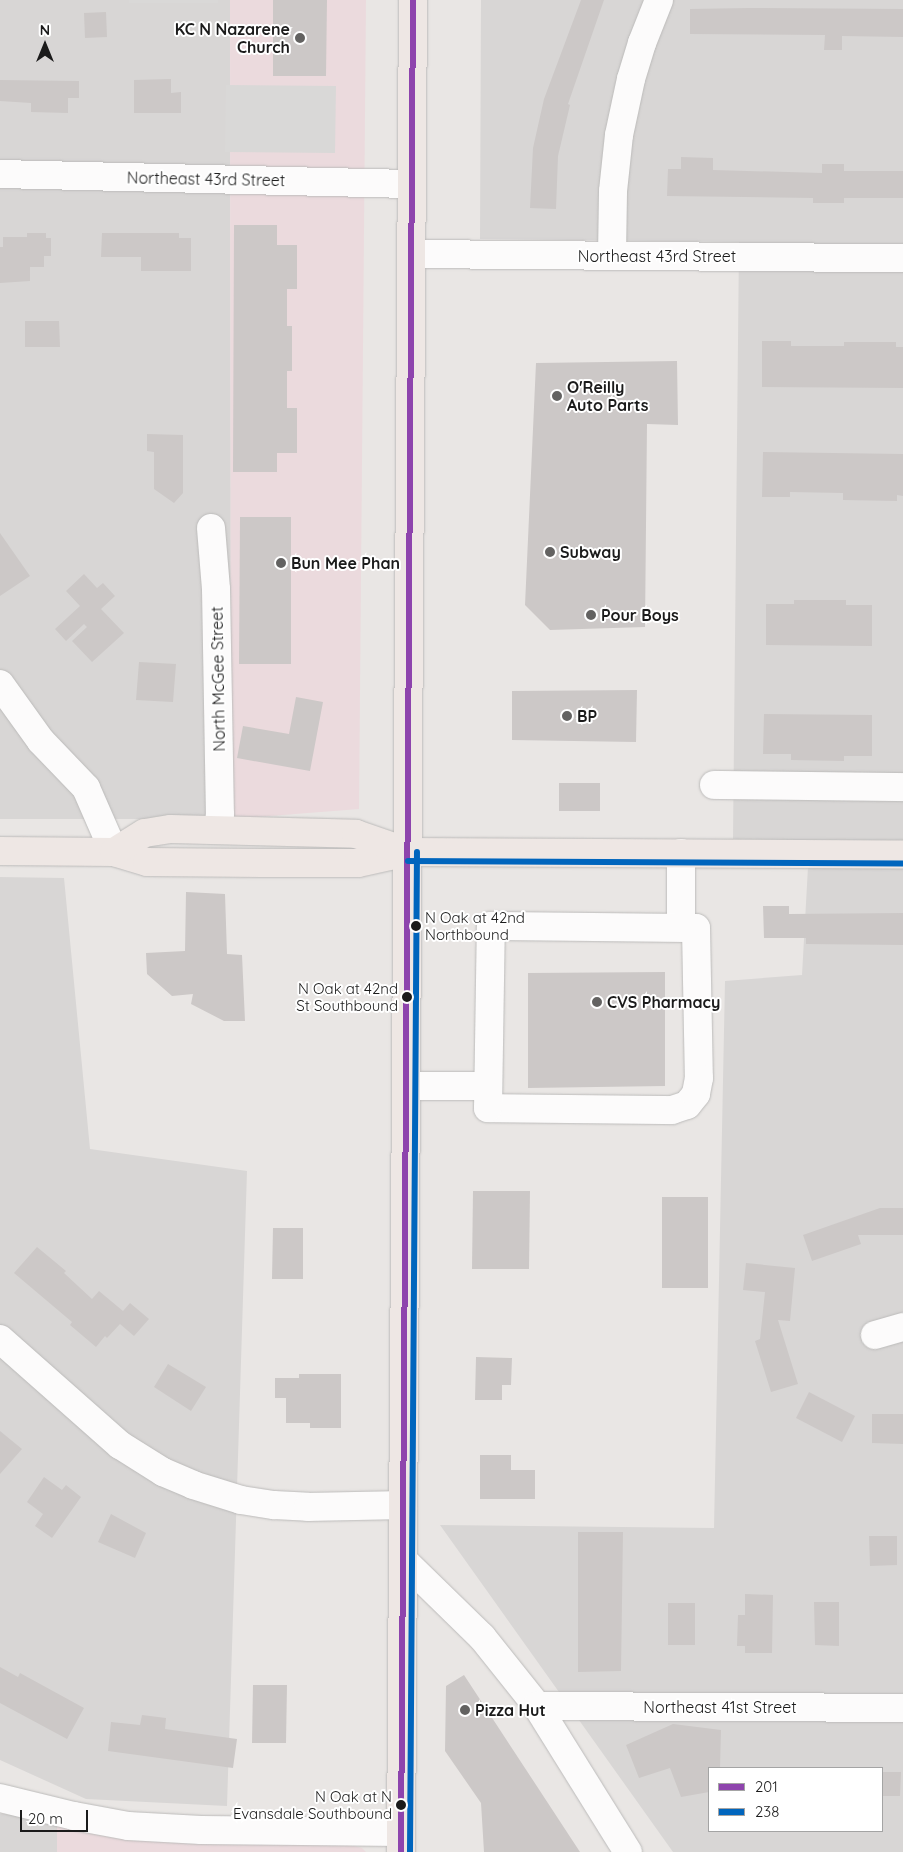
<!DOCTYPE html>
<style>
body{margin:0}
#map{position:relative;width:903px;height:1852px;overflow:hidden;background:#e9e6e4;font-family:Quicksand,sans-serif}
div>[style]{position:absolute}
.residential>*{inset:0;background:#d8d6d5}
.commercial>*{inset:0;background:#ebdadd}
.parking>*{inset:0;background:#d9d8d7}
.building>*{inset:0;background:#ccc8c7}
.roads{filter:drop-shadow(0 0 1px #bcbbba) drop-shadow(0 0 1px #bcbbba)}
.minor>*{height:28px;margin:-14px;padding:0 14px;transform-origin:14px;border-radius:14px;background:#fcfbfb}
.major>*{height:28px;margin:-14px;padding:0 14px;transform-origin:14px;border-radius:14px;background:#eee7e4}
.bus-1>*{height:6px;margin:-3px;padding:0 3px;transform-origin:3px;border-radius:3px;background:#8e44ad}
.bus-2>*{height:6px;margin:-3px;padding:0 3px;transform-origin:3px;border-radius:3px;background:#0065bd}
.dots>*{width:14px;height:14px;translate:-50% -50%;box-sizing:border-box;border:2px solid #fff;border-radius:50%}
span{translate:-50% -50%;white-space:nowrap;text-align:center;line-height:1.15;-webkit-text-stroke:4px #fff;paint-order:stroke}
.bus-label{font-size:15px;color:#1b1b1b}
.left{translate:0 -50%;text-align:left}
.right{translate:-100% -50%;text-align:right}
.poi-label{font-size:16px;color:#1b1b1b;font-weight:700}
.street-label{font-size:16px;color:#1b1b1b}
.legend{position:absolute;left:708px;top:1767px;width:175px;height:65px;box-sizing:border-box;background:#fff;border:1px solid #a4a4a4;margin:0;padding:6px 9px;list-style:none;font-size:15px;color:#1b1b1b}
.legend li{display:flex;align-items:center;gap:10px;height:25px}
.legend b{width:25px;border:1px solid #a4a4a4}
.north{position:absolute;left:20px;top:20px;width:50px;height:50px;-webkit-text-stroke:4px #fff;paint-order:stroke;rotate:0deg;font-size:14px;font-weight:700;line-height:20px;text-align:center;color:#1b1b1b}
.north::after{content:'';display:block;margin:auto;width:18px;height:22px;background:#1b1b1b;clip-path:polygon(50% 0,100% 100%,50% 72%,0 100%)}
.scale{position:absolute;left:20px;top:1810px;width:68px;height:22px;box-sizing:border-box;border:2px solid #1b1b1b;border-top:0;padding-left:6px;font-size:15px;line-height:18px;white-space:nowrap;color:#1b1b1b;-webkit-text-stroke:4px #fff;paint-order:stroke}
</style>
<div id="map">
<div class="residential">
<div style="clip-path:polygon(0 0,230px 0,231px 819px,0 819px)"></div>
<div style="clip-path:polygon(481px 0,903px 0,903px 842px,733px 839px,739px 242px,480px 239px)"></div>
<div style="clip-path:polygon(evenodd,808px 867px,903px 868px,903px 1852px,673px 1852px,440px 1525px,714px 1528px,725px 981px,802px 975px,808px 867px,709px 1768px,882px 1768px,882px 1831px,709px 1831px,709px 1768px)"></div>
<div style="clip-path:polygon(0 877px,64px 878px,90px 1149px,247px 1171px,227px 1806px,86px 1799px,0 1760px)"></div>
<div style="clip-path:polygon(0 1814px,19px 1815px,57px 1824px,57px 1852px,0 1852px)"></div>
</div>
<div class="commercial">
<div style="clip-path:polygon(230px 0,366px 0,359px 809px,231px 819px)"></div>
<div style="clip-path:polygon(57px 1824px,114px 1838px,163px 1842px,346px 1844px,362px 1848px,366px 1852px,57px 1852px)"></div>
</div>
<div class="parking">
<div style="clip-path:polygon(129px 0,218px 0,218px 3px,129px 3px)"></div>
<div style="clip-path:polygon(226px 85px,336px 86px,335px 153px,225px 152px)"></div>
</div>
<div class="building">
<div style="clip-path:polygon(273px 0,327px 0,326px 76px,273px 76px)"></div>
<div style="clip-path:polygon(581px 0,604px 0,568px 104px,570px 105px,558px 156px,556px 209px,530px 208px,533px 148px,544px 99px)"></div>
<div style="clip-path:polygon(748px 8px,903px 9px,903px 37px,842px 36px,842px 50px,824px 50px,825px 35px,690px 34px,690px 9px)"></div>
<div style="clip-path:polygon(106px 12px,107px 37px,85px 38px,84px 13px)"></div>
<div style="clip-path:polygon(171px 79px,171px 93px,181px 92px,181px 113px,134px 113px,134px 80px)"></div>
<div style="clip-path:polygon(0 80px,79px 81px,79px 98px,68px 98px,68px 113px,31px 112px,31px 103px,0 101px)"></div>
<div style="clip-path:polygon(681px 157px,713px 158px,713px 170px,822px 173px,822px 164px,844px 164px,844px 171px,903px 171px,903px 198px,844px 198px,844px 203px,813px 203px,813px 198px,667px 196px,668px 169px,681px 169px)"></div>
<div style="clip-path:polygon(234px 225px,277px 225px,277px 245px,297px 245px,297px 289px,287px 289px,287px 326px,292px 326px,292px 371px,287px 371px,287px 408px,297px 408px,297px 453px,277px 453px,277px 472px,233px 472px)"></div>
<div style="clip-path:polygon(27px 233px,46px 233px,46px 238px,51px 238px,51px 256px,44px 256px,44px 267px,30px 267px,30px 281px,0 283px,0 247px,3px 247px,3px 237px,27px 237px)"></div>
<div style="clip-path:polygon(102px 233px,179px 233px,179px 238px,191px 238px,191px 271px,141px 271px,141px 257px,101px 257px)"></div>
<div style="clip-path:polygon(25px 321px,59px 321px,60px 347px,25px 347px)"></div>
<div style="clip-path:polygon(762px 341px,791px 341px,791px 346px,844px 346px,844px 342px,896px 342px,896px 347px,903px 347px,903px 388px,762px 387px)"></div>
<div style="clip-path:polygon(677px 361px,678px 425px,647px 424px,645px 627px,550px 630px,525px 605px,536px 363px)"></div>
<div style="clip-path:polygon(147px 434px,183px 435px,183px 493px,174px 503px,154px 489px,154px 452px,147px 451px)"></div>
<div style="clip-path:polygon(763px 452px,903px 454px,903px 496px,897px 495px,897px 501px,843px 500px,843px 493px,790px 492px,790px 497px,762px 497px)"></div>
<div style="clip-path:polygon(240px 517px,291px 517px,291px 664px,239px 664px)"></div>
<div style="clip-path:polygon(0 533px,30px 576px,0 596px)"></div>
<div style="clip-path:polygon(84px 574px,97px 588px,103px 583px,115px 596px,101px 609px,124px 633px,92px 662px,72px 641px,87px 627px,84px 624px,66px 641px,55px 629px,80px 606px,66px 591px)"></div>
<div style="clip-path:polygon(794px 600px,846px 600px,846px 605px,872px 605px,872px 646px,766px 645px,766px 604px,794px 604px)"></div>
<div style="clip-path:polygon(139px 662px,176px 664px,173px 702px,136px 700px)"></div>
<div style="clip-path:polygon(637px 690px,636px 742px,512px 740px,512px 691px)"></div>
<div style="clip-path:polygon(296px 697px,323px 702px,310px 771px,237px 758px,243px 726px,289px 734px)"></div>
<div style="clip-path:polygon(764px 714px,872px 715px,872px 756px,844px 756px,844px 761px,791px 760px,791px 754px,763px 754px)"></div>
<div style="clip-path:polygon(559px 783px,600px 783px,600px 811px,559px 811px)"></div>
<div style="clip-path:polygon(186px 892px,225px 894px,227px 954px,242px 955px,245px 1021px,224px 1021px,191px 1004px,193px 994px,172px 996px,147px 974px,146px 953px,185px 951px)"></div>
<div style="clip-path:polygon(763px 906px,789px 906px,789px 914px,903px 913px,903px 945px,806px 944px,806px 938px,764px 938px)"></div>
<div style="clip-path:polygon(665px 972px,665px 1086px,528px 1088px,528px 973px)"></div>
<div style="clip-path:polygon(473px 1191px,530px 1191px,529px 1269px,472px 1269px)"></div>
<div style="clip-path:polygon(662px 1197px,708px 1197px,708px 1288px,662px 1288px)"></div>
<div style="clip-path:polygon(880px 1208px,903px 1208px,903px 1235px,858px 1235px,861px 1244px,812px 1261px,803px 1235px)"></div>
<div style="clip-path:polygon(273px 1228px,303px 1228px,303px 1279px,272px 1279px)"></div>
<div style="clip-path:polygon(37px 1247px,66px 1271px,64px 1273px,92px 1299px,99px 1291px,123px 1311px,130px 1303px,149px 1319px,134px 1336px,120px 1324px,107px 1338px,105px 1336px,96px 1347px,70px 1325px,72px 1322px,14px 1273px)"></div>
<div style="clip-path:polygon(746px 1263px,795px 1268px,790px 1321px,778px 1320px,798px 1384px,771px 1392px,755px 1341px,760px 1339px,765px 1292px,743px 1290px)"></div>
<div style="clip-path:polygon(476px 1357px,512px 1358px,511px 1385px,502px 1385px,502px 1400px,475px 1400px)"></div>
<div style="clip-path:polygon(168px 1364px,206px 1387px,191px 1411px,154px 1387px)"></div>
<div style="clip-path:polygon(299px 1374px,341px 1374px,341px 1428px,310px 1428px,310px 1423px,286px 1423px,286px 1398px,275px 1398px,275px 1378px,299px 1378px)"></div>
<div style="clip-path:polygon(809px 1392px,855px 1416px,842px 1442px,796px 1418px)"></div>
<div style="clip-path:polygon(872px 1414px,903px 1414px,903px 1444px,872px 1443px)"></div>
<div style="clip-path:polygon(0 1431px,22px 1449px,0 1474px)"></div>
<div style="clip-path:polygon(480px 1455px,511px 1455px,511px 1470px,535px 1470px,535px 1499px,480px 1499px)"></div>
<div style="clip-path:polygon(44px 1477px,62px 1490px,66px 1485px,81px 1497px,52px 1538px,35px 1526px,43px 1514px,27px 1502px)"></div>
<div style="clip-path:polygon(111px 1514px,146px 1533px,135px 1558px,98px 1542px)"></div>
<div style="clip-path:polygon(578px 1532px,623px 1532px,621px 1671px,578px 1672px)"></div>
<div style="clip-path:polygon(869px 1536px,897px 1536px,897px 1565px,870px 1566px)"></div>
<div style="clip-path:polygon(745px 1594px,773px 1595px,772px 1653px,745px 1653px,745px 1646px,737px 1646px,738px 1615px,745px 1615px)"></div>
<div style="clip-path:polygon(814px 1602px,839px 1602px,839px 1646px,815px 1645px)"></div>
<div style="clip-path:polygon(668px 1603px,695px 1603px,695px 1645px,668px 1645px)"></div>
<div style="clip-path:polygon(0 1667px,18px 1677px,20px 1673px,84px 1708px,67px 1739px,0 1703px)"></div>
<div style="clip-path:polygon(464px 1675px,580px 1852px,484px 1852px,481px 1803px,445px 1751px,446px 1686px)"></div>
<div style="clip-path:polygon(253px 1685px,287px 1685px,286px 1743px,252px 1743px)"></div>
<div style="clip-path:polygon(142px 1715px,166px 1718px,165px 1729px,237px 1739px,233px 1768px,108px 1751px,111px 1722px,140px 1725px)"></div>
<div style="clip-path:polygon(673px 1724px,721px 1730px,720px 1768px,709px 1768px,709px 1792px,681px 1797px,670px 1768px,639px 1778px,626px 1745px)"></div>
<div style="clip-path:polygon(882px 1772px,901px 1772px,900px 1796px,882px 1796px)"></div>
</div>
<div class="roads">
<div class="minor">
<div style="left:0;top:174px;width:412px;rotate:1.4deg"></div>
<div style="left:412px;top:254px;width:491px;rotate:0.5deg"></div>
<div style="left:612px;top:256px;width:65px;rotate:-89.1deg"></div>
<div style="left:613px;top:191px;width:56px;rotate:-83.9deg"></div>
<div style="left:619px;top:135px;width:57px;rotate:-77.9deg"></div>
<div style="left:631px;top:79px;width:38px;rotate:-73deg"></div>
<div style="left:642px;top:43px;width:46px;rotate:-68.4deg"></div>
<div style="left:211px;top:528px;width:61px;rotate:85.3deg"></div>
<div style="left:216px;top:589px;width:225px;rotate:89deg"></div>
<div style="left:220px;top:814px;width:16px;rotate:97deg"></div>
<div style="left:0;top:684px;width:70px;rotate:54.3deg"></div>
<div style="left:41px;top:741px;width:65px;rotate:46.2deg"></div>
<div style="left:86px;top:788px;width:70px;rotate:66.4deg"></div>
<div style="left:714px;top:785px;width:189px;rotate:0.6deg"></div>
<div style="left:681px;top:853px;width:74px;rotate:90deg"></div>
<div style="left:491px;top:926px;width:205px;rotate:0.6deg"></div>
<div style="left:696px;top:928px;width:150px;rotate:88.9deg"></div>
<div style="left:699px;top:1078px;width:16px;rotate:101deg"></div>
<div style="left:696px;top:1094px;width:14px;rotate:129deg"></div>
<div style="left:687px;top:1105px;width:16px;rotate:162deg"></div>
<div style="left:672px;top:1110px;width:184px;rotate:-179.4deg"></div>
<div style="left:488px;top:1108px;width:182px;rotate:-89.1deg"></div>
<div style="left:406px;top:1086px;width:82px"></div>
<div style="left:875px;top:1335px;width:29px;rotate:-16deg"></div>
<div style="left:0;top:1339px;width:160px;rotate:41.5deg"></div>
<div style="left:120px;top:1445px;width:51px;rotate:32.1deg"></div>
<div style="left:163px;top:1472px;width:33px;rotate:23deg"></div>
<div style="left:193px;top:1485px;width:50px;rotate:17.4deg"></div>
<div style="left:241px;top:1500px;width:33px;rotate:9deg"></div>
<div style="left:274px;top:1505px;width:34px;rotate:3deg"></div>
<div style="left:308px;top:1507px;width:95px;rotate:-1.2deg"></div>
<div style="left:404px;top:1561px;width:109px;rotate:44.3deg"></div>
<div style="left:482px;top:1637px;width:88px;rotate:51.4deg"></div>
<div style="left:537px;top:1706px;width:172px;rotate:58.1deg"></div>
<div style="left:537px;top:1706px;width:366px;rotate:0.3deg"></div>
<div style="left:0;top:1798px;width:76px;rotate:13.7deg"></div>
<div style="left:74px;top:1816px;width:55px;rotate:10.5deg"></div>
<div style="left:128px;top:1826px;width:73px;rotate:3.1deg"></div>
<div style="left:201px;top:1830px;width:200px;rotate:0.6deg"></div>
</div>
<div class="major">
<div style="left:0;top:851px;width:114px;rotate:0.5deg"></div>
<div style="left:114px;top:852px;width:34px;rotate:17deg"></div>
<div style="left:147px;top:862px;width:115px;rotate:0.5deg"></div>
<div style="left:262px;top:863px;width:96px"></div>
<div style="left:358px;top:863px;width:51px;rotate:-12.4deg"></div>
<div style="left:408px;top:852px;width:495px;rotate:0.3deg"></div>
<div style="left:114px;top:852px;width:36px;rotate:-32deg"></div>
<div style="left:145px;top:833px;width:26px;rotate:-9deg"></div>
<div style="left:171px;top:829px;width:185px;rotate:1.5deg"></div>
<div style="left:356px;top:834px;width:55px;rotate:19.1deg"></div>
<div style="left:401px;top:1852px;width:1852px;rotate:-89.63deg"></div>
</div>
</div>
<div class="bus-1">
<div style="left:401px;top:1852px;width:1852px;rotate:-89.63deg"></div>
</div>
<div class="bus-2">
<div style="left:408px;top:861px;width:495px;rotate:0.3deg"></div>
<div style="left:410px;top:1852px;width:1000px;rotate:-89.6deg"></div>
</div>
<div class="dots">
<div style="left:300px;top:38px;background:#636261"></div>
<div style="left:557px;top:396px;background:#636261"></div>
<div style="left:550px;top:552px;background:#636261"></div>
<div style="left:281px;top:563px;background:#636261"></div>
<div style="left:591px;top:615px;background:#636261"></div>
<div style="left:567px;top:716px;background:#636261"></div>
<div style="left:416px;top:926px;background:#1b1b1b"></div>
<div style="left:407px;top:997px;background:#1b1b1b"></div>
<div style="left:597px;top:1002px;background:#636261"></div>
<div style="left:465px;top:1710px;background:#636261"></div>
<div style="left:401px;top:1805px;background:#1b1b1b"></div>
</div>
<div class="bus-label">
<span class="left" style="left:425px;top:926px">N Oak at 42nd<br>Northbound</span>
<span class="right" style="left:398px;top:997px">N Oak at 42nd<br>St Southbound</span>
<span class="right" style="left:392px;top:1805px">N Oak at N<br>Evansdale Southbound</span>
</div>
<div class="poi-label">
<span class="right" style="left:290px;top:38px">KC N Nazarene<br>Church</span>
<span class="left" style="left:567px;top:396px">O'Reilly<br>Auto Parts</span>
<span class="left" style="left:560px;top:552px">Subway</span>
<span class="left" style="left:291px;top:563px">Bun Mee Phan</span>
<span class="left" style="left:601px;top:615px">Pour Boys</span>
<span class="left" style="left:577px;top:716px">BP</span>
<span class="left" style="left:607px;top:1002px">CVS Pharmacy</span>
<span class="left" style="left:475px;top:1710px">Pizza Hut</span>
</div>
<div class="street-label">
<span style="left:206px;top:179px;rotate:1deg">Northeast 43rd Street</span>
<span style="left:657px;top:256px">Northeast 43rd Street</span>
<span style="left:218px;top:679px;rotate:-91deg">North McGee Street</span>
<span style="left:720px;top:1707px">Northeast 41st Street</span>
</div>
<ul class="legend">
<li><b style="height:6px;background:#8e44ad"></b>201</li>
<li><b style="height:6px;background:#0065bd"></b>238</li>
</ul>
<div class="north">N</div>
<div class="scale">20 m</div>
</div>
